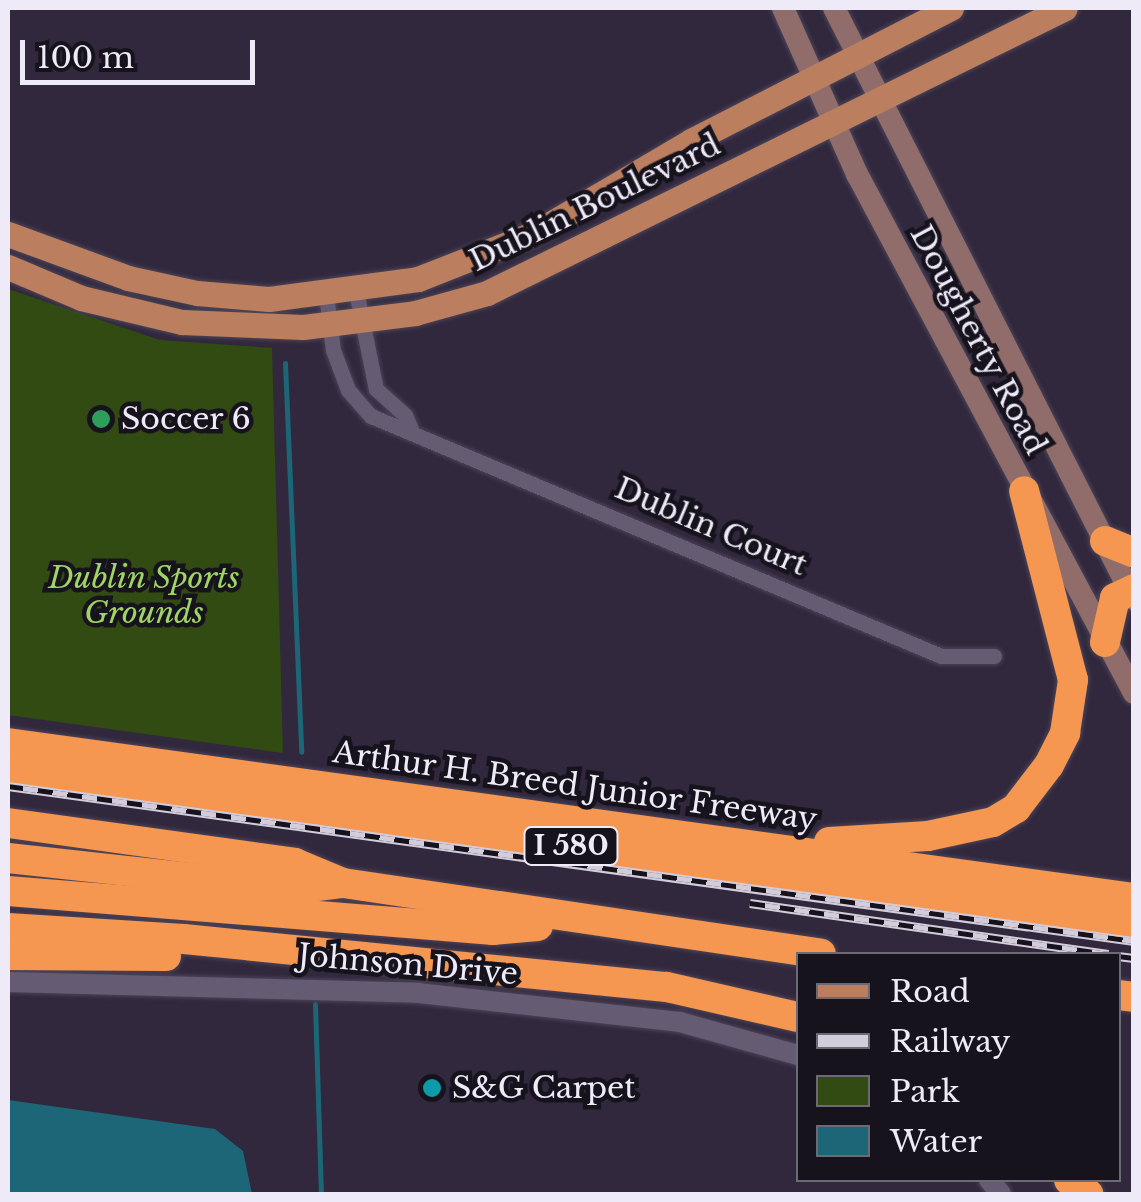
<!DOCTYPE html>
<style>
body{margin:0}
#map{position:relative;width:1141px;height:1202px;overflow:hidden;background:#31283e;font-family:"Libre Baskerville",serif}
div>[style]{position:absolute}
.green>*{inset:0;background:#324b12}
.water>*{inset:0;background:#1d6677}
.stream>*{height:5px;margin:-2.5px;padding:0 2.5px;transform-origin:2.5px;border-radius:2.5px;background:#1d6677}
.roads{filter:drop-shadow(0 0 2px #4c4457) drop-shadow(0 0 2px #4c4457)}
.minor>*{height:15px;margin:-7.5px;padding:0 7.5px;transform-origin:7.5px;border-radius:7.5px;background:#655c74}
.tertiary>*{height:20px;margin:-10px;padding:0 10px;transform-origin:10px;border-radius:10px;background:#655c74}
.secondary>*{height:22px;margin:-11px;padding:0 11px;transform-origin:11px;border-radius:11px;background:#906d6a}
.primary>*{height:25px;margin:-12.5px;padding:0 12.5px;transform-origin:12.5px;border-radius:12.5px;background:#bb7f5f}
.motorway>*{height:30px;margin:-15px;padding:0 15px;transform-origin:15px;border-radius:15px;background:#f59651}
.rail>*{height:9px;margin-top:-4.5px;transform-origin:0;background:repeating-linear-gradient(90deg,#17131d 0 15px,#d2ccdb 0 30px);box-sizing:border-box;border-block:2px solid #d2ccdb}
.dots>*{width:28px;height:28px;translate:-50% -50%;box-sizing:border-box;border:5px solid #17131d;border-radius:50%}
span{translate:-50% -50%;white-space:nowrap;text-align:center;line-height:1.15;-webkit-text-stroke:9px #17131d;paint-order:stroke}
.shield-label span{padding:2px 8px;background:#17131d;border:2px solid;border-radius:8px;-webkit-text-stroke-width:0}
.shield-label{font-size:28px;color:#efeaf8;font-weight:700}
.street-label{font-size:30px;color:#efeaf8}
.poi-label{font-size:30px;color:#efeaf8}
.left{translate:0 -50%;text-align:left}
.park-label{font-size:30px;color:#a0d564;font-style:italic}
.frame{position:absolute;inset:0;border:10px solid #efeaf8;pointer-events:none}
.legend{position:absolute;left:796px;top:952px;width:325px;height:230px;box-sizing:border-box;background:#17131d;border:2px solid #6d6975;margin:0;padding:12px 18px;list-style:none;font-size:30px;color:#efeaf8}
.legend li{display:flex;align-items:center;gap:20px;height:50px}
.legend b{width:50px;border:2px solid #6d6975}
.scale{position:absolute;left:20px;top:40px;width:235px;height:45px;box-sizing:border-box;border:5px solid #efeaf8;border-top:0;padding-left:12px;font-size:30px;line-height:35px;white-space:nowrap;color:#efeaf8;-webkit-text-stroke:8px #17131d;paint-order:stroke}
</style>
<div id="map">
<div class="green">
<div style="clip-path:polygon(8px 289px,160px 340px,272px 348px,283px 753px,8px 715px)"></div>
</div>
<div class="water">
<div style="clip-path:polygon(8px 1100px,215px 1129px,243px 1151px,252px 1194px,8px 1194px)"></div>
</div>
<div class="stream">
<div style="left:285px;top:363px;width:389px;rotate:87.6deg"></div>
<div style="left:315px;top:1004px;width:190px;rotate:88.2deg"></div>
</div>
<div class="roads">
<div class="minor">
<div style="left:356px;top:291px;width:100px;rotate:78.5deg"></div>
<div style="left:376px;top:389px;width:39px;rotate:42deg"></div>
<div style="left:405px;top:415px;width:15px;rotate:67deg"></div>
<div style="left:326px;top:294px;width:56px;rotate:82.9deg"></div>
<div style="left:333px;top:350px;width:43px;rotate:69.4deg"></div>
<div style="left:348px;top:390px;width:35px;rotate:49deg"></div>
<div style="left:371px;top:416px;width:618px;rotate:22.83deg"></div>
<div style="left:941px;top:656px;width:53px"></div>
</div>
<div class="tertiary">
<div style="left:8px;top:982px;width:410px;rotate:1.5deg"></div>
<div style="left:418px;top:993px;width:264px;rotate:6.3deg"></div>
<div style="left:680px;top:1022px;width:123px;rotate:15.6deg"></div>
<div style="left:989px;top:1180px;width:18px;rotate:49deg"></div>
</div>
<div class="secondary">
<div style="left:783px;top:8px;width:182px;rotate:66deg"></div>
<div style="left:857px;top:174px;width:588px;rotate:61.91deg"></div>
<div style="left:834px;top:8px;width:663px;rotate:63.09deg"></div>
</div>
<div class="primary">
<div style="left:8px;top:234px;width:128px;rotate:20.1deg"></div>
<div style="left:128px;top:278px;width:71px;rotate:12.3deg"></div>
<div style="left:197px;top:293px;width:72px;rotate:4.8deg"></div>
<div style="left:269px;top:299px;width:150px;rotate:-7.6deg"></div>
<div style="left:418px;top:279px;width:126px;rotate:-21.5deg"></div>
<div style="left:535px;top:233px;width:181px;rotate:-30.5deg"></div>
<div style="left:691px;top:141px;width:292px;rotate:-27.1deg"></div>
<div style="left:8px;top:267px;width:79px;rotate:23deg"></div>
<div style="left:81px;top:298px;width:104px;rotate:13.4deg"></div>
<div style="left:182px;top:322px;width:121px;rotate:2.4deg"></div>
<div style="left:303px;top:327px;width:113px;rotate:-7.1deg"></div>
<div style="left:415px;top:313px;width:75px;rotate:-15.5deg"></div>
<div style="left:487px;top:293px;width:644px;rotate:-26.25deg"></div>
</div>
<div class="motorway">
<div style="left:1105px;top:541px;width:31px;rotate:22deg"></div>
<div style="left:1105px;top:642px;width:45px;rotate:-77.2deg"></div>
<div style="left:1115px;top:598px;width:21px;rotate:-25deg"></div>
<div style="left:8px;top:743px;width:1137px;rotate:7.84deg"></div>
<div style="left:8px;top:768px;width:1137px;rotate:7.89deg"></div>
<div style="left:8px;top:823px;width:290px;rotate:7.9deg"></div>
<div style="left:295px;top:863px;width:52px;rotate:22.6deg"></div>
<div style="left:343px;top:883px;width:483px;rotate:8.4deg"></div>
<div style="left:829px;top:842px;width:99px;rotate:-3.5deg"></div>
<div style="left:928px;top:836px;width:66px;rotate:-12.2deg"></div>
<div style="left:993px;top:822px;width:27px;rotate:-31deg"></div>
<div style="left:1016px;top:808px;width:54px;rotate:-52.5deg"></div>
<div style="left:1049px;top:765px;width:36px;rotate:-63deg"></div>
<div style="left:1065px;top:733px;width:54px;rotate:-81.4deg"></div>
<div style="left:1073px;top:680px;width:195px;rotate:-104.5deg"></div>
<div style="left:8px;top:858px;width:286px;rotate:6.2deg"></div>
<div style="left:292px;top:889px;width:50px;rotate:-6.8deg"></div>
<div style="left:8px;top:891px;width:487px;rotate:4.6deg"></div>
<div style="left:493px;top:930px;width:45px;rotate:-5.1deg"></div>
<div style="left:8px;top:928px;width:176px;rotate:3.6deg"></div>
<div style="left:184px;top:939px;width:485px;rotate:5.7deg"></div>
<div style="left:667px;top:987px;width:134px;rotate:12.9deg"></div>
<div style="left:8px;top:955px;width:158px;rotate:0.4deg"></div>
<div style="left:1118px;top:995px;width:16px;rotate:7deg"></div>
<div style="left:1069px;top:1180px;width:24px;rotate:36deg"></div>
</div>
</div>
<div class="rail">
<div style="left:8px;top:786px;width:1137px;rotate:7.84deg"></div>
<div style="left:750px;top:903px;width:362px;rotate:8.1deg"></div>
<div style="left:1118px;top:956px;width:16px;rotate:7deg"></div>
</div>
<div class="dots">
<div style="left:101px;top:419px;background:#2e9e5b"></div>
<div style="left:432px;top:1088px;background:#0f9aa8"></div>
</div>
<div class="shield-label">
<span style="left:571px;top:846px">I 580</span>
</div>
<div class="street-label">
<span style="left:595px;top:203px;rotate:-26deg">Dublin Boulevard</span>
<span style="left:978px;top:340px;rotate:62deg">Dougherty Road</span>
<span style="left:711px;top:527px;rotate:23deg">Dublin Court</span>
<span style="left:575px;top:786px;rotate:8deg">Arthur H. Breed Junior Freeway</span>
<span style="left:408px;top:965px;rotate:5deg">Johnson Drive</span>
</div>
<div class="poi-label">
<span class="left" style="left:121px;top:419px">Soccer 6</span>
<span class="left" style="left:452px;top:1088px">S&amp;G Carpet</span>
</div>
<div class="park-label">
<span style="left:144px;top:595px">Dublin Sports<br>Grounds</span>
</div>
<div class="frame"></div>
<ul class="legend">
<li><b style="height:12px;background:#bb7f5f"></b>Road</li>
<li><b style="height:12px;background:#d2ccdb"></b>Railway</li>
<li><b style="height:28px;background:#324b12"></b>Park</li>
<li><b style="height:28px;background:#1d6677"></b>Water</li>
</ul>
<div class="scale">100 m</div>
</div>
